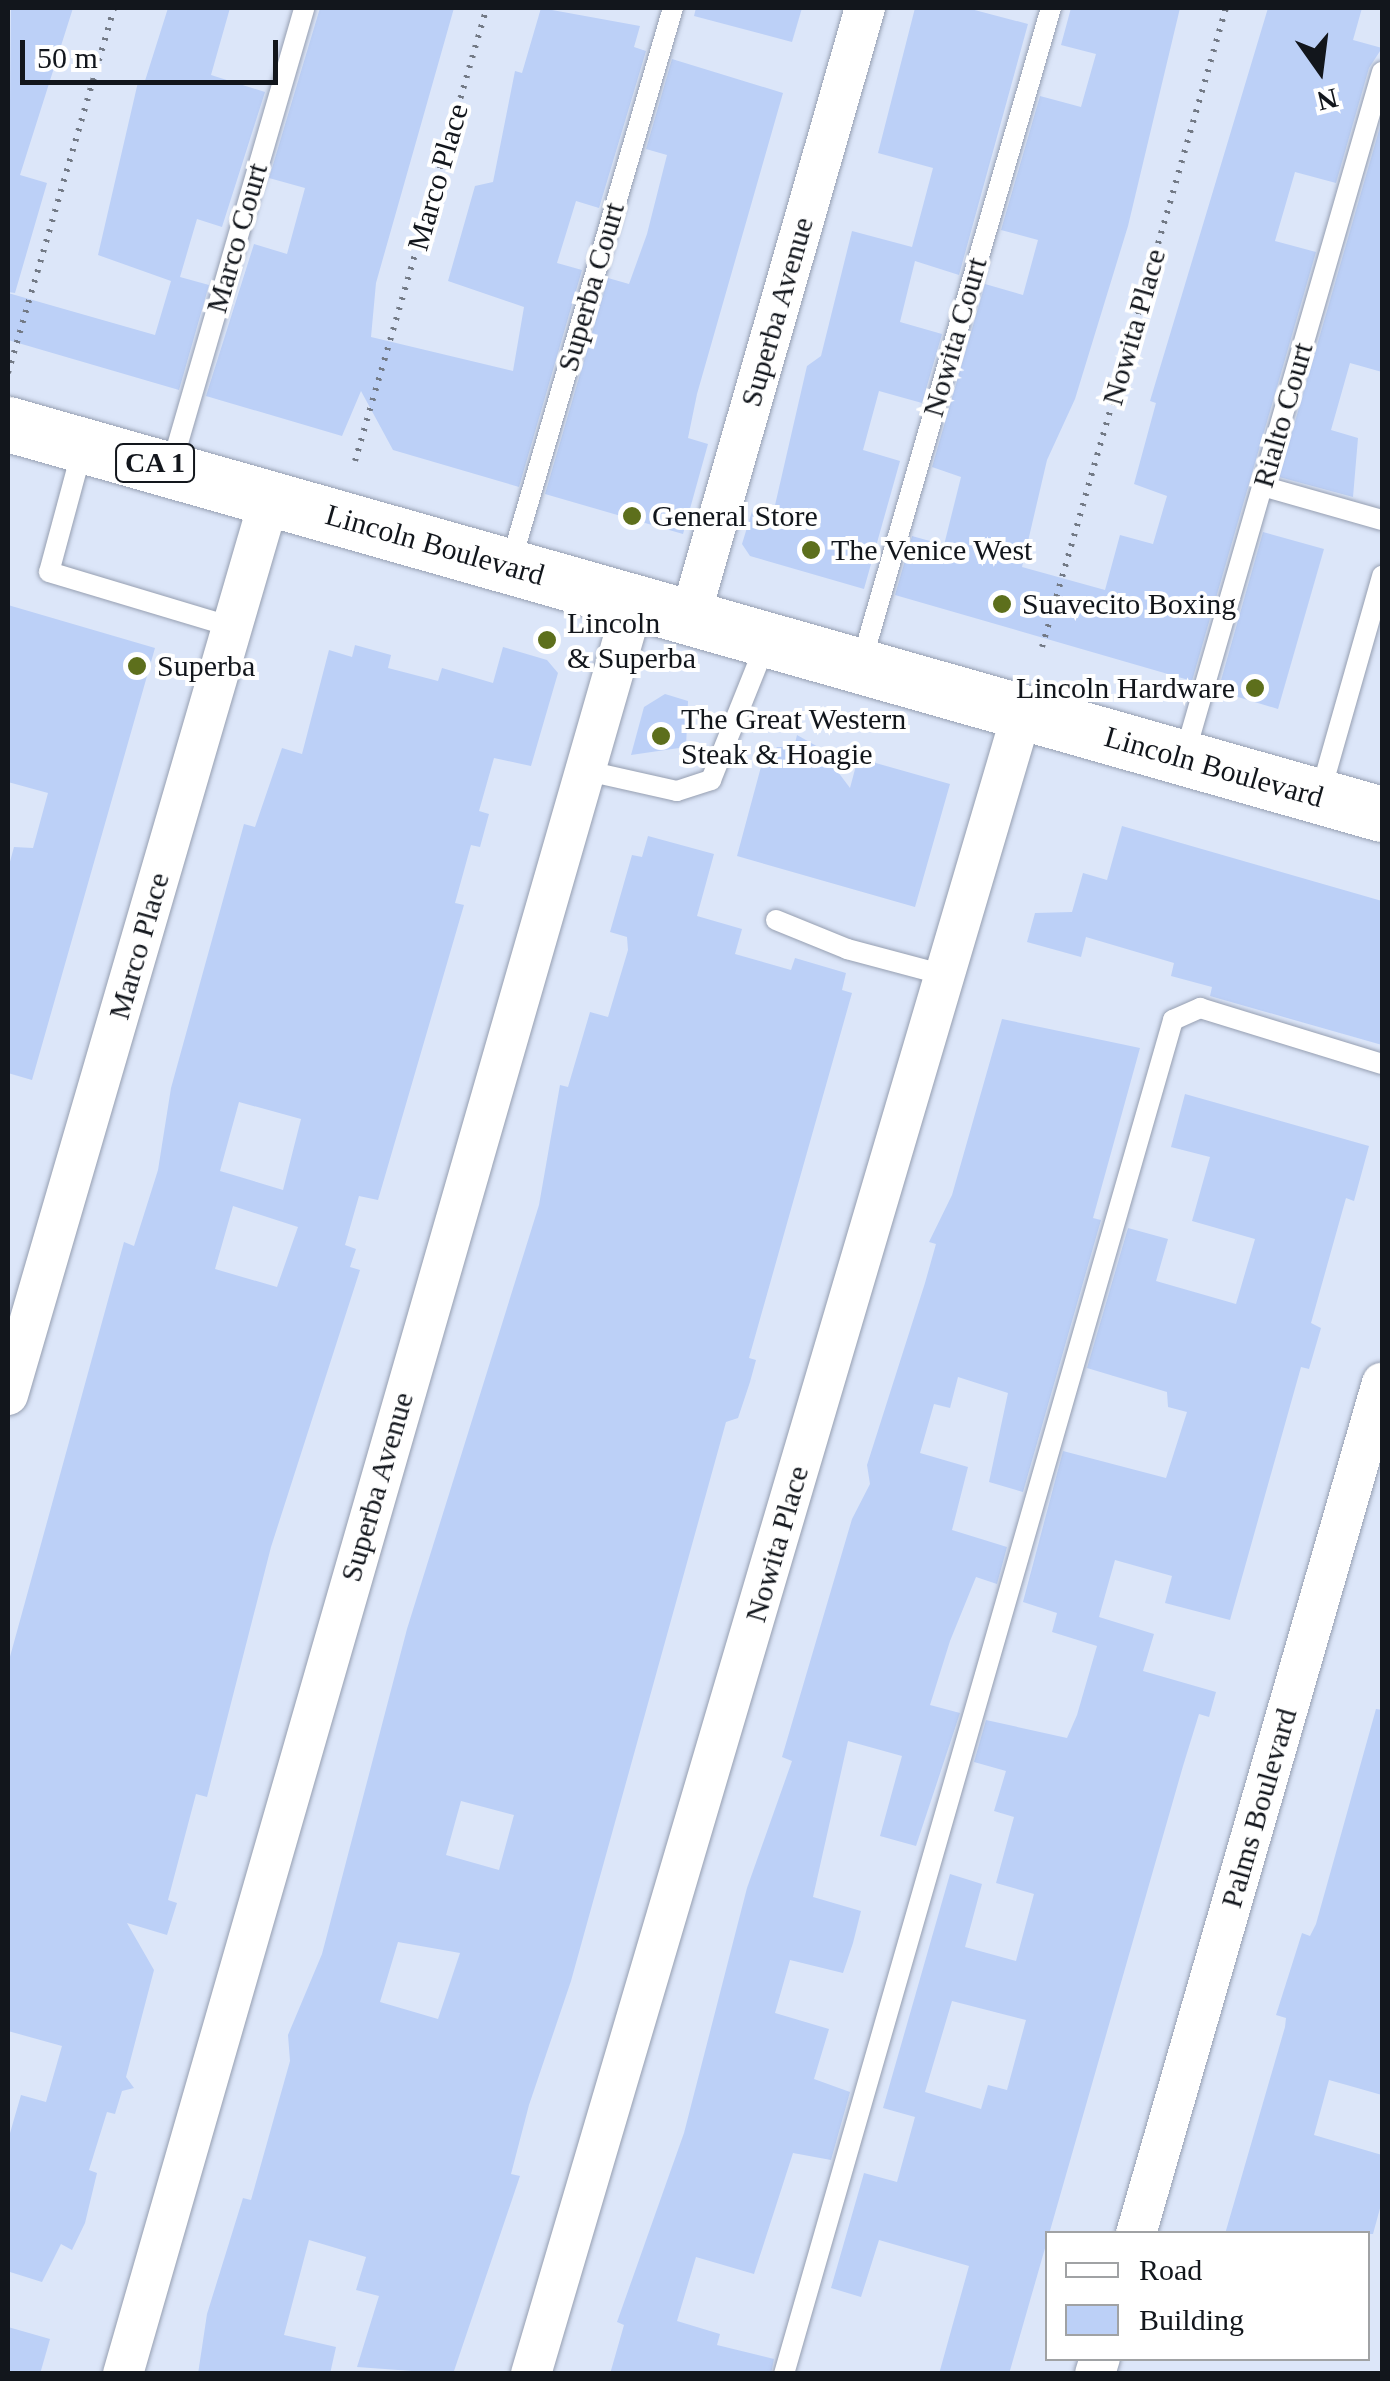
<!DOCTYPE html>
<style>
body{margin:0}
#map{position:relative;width:1390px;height:2381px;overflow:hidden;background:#dce6f9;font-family:Georgia,serif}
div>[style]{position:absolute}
.building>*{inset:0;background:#bcd0f7}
.path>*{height:6px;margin-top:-3px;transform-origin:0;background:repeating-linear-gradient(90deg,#737a86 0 2.5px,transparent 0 10.5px)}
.roads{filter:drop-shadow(0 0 2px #969fb1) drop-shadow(0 0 2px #969fb1)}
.service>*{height:20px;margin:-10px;padding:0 10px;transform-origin:10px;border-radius:10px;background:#fff}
.minor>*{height:40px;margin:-20px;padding:0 20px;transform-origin:20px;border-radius:20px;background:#fff}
.trunk>*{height:55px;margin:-27.5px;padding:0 27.5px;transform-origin:27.5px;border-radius:27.5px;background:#fff}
.dots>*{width:28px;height:28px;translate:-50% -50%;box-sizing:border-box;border:5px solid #fff;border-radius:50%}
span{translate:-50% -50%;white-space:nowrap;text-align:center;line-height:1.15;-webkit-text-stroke:8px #fff;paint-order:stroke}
.shield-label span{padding:2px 8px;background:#fff;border:2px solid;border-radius:8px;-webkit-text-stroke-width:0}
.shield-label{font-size:28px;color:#12161c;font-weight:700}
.street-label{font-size:30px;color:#12161c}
.poi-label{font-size:30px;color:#12161c}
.left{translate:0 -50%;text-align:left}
.right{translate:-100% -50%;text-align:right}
.frame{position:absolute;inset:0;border:10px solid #12161c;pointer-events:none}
.legend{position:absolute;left:1045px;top:2231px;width:325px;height:130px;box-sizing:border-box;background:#fff;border:2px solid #a0a2a4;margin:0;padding:12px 18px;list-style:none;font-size:30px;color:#12161c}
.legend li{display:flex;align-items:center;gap:20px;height:50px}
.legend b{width:50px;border:2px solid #a0a2a4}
.north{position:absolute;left:1270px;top:20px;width:100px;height:100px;-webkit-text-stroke:8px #fff;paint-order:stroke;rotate:166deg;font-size:28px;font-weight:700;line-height:40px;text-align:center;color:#12161c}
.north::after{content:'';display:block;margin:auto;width:35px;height:45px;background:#12161c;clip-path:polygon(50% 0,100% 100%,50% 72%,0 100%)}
.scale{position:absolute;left:20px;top:40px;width:258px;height:45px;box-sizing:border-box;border:5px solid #12161c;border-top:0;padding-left:12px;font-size:30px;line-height:35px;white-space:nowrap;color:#12161c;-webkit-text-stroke:8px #fff;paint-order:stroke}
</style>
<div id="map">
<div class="building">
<div style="clip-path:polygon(11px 8px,73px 8px,20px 175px,47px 183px,15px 293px,8px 292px)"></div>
<div style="clip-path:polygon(168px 8px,230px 8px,211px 75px,265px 92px,222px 227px,197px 219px,180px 277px,209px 285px,179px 390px,8px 340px,8px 293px,155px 335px,171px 281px,98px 255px,138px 82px,144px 84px)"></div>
<div style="clip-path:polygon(320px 8px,454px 8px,376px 283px,371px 337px,513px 371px,524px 307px,448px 281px,475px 186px,493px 182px,515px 71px,522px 73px,541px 8px,640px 26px,634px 47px,646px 51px,599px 208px,576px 201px,557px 263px,582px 270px,519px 487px,393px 450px,361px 391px,342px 436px,206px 396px,254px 244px,287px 254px,305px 188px,269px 178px)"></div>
<div style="clip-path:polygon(696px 8px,802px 8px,792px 42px,694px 16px)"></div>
<div style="clip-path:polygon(915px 8px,967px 8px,1028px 24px,959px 275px,915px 261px,900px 322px,942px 334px,922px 403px,879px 391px,863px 450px,900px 461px,864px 589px,750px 556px,742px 544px,753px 508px,773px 514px,807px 366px,821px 356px,852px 231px,912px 247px,933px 168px,878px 153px)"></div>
<div style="clip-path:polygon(1071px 8px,1180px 8px,1128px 226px,1075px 399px,1047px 460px,1022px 567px,1105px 590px,1120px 535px,1153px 544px,1167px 496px,1134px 484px,1156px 403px,1150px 401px,1268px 8px,1362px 8px,1353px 40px,1382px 48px,1369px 68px,1336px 183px,1295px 172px,1275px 241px,1316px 252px,1192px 681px,895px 595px,912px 536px,944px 545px,961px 477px,932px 467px,985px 284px,1023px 295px,1038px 240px,1001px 230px,1040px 96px,1081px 107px,1096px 54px,1061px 45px)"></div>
<div style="clip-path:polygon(672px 59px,783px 93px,697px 394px,688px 438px,708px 444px,683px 534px,545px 494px,608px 278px,629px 284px,647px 234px,667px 155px,646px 149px)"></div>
<div style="clip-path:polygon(1382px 120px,1382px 372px,1350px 363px,1331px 430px,1358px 438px,1353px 497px,1279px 477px)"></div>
<div style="clip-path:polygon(1263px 532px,1324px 549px,1278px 709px,1218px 691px)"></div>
<div style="clip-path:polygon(8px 605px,155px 648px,32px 1080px,8px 1073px,8px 869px,14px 847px,33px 848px,48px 793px,8px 782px)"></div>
<div style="clip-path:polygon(evenodd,355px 645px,391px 655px,388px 668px,438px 681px,442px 668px,493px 683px,503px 647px,547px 660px,558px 673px,531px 766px,494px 758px,479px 811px,489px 814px,480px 847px,471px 845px,455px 903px,464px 905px,378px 1200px,359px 1196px,345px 1245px,356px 1249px,350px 1267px,360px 1270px,271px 1547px,207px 1797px,196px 1794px,168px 1900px,177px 1903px,167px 1935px,127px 1923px,154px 1970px,126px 2077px,134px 2088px,122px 2091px,115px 2114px,107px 2112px,89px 2170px,97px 2173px,85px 2223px,72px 2250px,61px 2244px,42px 2282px,10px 2272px,8px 2140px,21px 2095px,46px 2102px,62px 2046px,8px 2031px,8px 1664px,124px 1242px,134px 1246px,158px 1170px,171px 1088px,244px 824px,255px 827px,282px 748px,302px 754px,329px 650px,352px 657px,355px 645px,239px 1102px,301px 1119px,283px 1190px,220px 1171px,239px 1102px,355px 645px,233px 1206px,298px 1227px,277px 1287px,215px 1269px,233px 1206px)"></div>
<div style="clip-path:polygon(665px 694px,688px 701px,686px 747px,631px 755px,644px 707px)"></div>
<div style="clip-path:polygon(797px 735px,820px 748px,850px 788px,858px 758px,950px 784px,915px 907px,737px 856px,762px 763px,777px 747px,794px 747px)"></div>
<div style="clip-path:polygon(1122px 826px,1382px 901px,1382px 1045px,1210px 996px,1212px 987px,1171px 976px,1174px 963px,1086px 937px,1081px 957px,1027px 942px,1035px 913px,1072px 912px,1083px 873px,1107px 880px)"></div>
<div style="clip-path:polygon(evenodd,648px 836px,714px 854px,697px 916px,742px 929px,735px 954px,791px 970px,795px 958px,846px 973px,842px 990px,852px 993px,749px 1358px,756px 1360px,750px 1382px,738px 1418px,726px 1422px,571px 1981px,529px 2105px,511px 2174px,520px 2176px,453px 2374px,357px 2367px,379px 2296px,356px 2290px,366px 2257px,309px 2240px,284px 2335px,336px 2347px,330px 2374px,198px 2374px,207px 2314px,243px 2198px,251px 2200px,290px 2061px,288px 2035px,322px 1954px,407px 1629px,539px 1205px,560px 1085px,568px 1087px,590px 1012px,608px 1017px,628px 950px,627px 937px,610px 932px,632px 855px,642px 857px,648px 836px,461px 1801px,514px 1815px,499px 1870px,446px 1855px,461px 1801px,648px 836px,398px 1942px,460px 1953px,438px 2019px,380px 2002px,398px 1942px)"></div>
<div style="clip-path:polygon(1002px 1019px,1140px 1048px,1093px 1218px,1101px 1220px,1023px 1492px,989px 1482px,1008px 1393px,958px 1377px,950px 1408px,934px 1404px,920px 1453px,968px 1467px,952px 1530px,1007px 1547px,997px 1584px,976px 1577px,950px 1641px,930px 1705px,960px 1713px,916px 1846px,880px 1836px,902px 1756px,848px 1741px,813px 1897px,861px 1911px,853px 1943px,843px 1973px,790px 1960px,775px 2013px,829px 2029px,814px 2079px,850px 2092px,831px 2160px,793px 2153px,754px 2274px,696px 2257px,677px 2321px,720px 2334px,717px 2345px,774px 2359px,771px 2374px,610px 2374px,624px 2325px,617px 2322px,684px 2133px,747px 1888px,792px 1761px,782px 1757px,852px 1519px,870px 1484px,867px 1465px,925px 1283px,936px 1244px,929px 1242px,952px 1195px)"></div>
<div style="clip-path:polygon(evenodd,1185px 1094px,1369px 1146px,1354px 1201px,1346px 1198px,1311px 1323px,1321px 1328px,1309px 1369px,1301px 1367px,1230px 1620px,1165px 1603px,1172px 1576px,1115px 1560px,1099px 1617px,1154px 1634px,1143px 1671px,1216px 1692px,1209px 1717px,1199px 1714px,1183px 1766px,1009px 2374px,939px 2374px,969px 2266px,879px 2240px,861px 2297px,831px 2288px,864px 2173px,897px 2182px,915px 2117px,883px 2108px,950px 1874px,982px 1884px,965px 1947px,1016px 1961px,1034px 1894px,996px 1883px,1014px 1817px,994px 1811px,1006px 1771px,974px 1762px,986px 1720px,1067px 1738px,1077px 1715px,1097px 1646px,1052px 1632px,1057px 1613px,1023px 1602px,1063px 1451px,1166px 1478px,1187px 1412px,1168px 1407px,1167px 1392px,1087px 1368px,1128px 1228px,1168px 1239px,1156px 1281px,1236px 1304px,1255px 1239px,1192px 1221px,1210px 1157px,1171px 1147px,1185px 1094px,952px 2001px,1026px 2020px,1007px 2090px,988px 2085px,981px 2109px,925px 2092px,952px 2001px)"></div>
<div style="clip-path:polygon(1376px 1709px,1382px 1710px,1382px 2095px,1329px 2080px,1314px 2135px,1382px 2155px,1382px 2201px,1373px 2234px,1225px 2234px,1285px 2027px,1286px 2018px,1276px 2015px,1302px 1933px,1310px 1936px,1316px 1924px)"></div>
<div style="clip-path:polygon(8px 2327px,50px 2339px,40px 2374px,8px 2374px)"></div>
</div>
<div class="path">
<div style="left:8px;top:373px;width:380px;rotate:-73.8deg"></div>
<div style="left:355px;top:461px;width:472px;rotate:-73.8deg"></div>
<div style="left:1042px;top:647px;width:665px;rotate:-73.94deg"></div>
</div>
<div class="roads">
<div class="service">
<div style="left:82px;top:450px;width:126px;rotate:105.1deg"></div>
<div style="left:49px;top:572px;width:191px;rotate:16.7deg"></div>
<div style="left:171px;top:467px;width:478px;rotate:-73.8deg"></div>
<div style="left:1262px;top:486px;width:125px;rotate:15.8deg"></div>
<div style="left:511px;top:562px;width:577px;rotate:-73.7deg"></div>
<div style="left:861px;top:664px;width:683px;rotate:-73.85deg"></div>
<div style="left:1184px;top:757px;width:713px;rotate:-73.88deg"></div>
<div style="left:583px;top:770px;width:96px;rotate:12.6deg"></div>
<div style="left:677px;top:791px;width:36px;rotate:-18deg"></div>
<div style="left:711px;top:780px;width:150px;rotate:-68.1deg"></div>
<div style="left:1320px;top:794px;width:227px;rotate:-74.1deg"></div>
<div style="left:776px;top:920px;width:77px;rotate:22.2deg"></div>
<div style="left:847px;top:949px;width:101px;rotate:14.9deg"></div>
<div style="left:784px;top:2374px;width:1409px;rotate:-73.97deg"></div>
<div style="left:1173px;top:1020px;width:30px;rotate:-24deg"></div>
<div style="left:1200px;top:1008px;width:190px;rotate:17.1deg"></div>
</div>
<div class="minor">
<div style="left:690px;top:617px;width:634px;rotate:-73.97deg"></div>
<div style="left:8px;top:1395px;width:935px;rotate:-73.73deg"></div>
<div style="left:1136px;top:2234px;width:886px;rotate:-73.88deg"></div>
<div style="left:123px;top:2374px;width:1845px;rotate:-73.92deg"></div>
<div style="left:531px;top:2374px;width:1732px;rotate:-73.53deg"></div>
<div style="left:1095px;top:2374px;width:17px;rotate:-73deg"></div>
</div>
<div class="trunk">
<div style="left:8px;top:424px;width:1428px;rotate:15.85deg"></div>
</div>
</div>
<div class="dots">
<div style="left:632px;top:516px;background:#5d6f1c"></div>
<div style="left:811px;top:550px;background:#5d6f1c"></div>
<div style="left:1002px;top:604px;background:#5d6f1c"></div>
<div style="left:547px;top:640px;background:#5d6f1c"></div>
<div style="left:137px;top:666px;background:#5d6f1c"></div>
<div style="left:1255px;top:688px;background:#5d6f1c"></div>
<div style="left:661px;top:736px;background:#5d6f1c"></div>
</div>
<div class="shield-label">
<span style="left:155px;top:463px">CA 1</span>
</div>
<div class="street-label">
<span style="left:438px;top:177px;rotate:-74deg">Marco Place</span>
<span style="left:237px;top:238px;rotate:-74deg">Marco Court</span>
<span style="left:591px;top:287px;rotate:-74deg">Superba Court</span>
<span style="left:777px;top:312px;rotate:-74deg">Superba Avenue</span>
<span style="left:1134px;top:327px;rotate:-74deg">Nowita Place</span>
<span style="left:955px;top:337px;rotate:-74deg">Nowita Court</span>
<span style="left:1283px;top:415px;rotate:-74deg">Rialto Court</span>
<span style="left:435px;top:545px;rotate:16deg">Lincoln Boulevard</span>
<span style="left:1214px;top:767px;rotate:16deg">Lincoln Boulevard</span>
<span style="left:139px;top:946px;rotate:-74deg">Marco Place</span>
<span style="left:377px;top:1487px;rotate:-74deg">Superba Avenue</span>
<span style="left:777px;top:1544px;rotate:-74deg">Nowita Place</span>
<span style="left:1259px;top:1808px;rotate:-74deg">Palms Boulevard</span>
</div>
<div class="poi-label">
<span class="left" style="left:652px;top:516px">General Store</span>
<span class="left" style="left:831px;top:550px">The Venice West</span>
<span class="left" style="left:1022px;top:604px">Suavecito Boxing</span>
<span class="left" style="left:567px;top:640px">Lincoln<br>&amp; Superba</span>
<span class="left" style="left:157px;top:666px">Superba</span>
<span class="right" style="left:1235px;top:688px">Lincoln Hardware</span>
<span class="left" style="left:681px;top:736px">The Great Western<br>Steak &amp; Hoagie</span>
</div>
<div class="frame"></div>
<ul class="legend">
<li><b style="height:12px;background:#fff"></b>Road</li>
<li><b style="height:28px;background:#bcd0f7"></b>Building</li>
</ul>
<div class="north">N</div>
<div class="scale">50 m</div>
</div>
